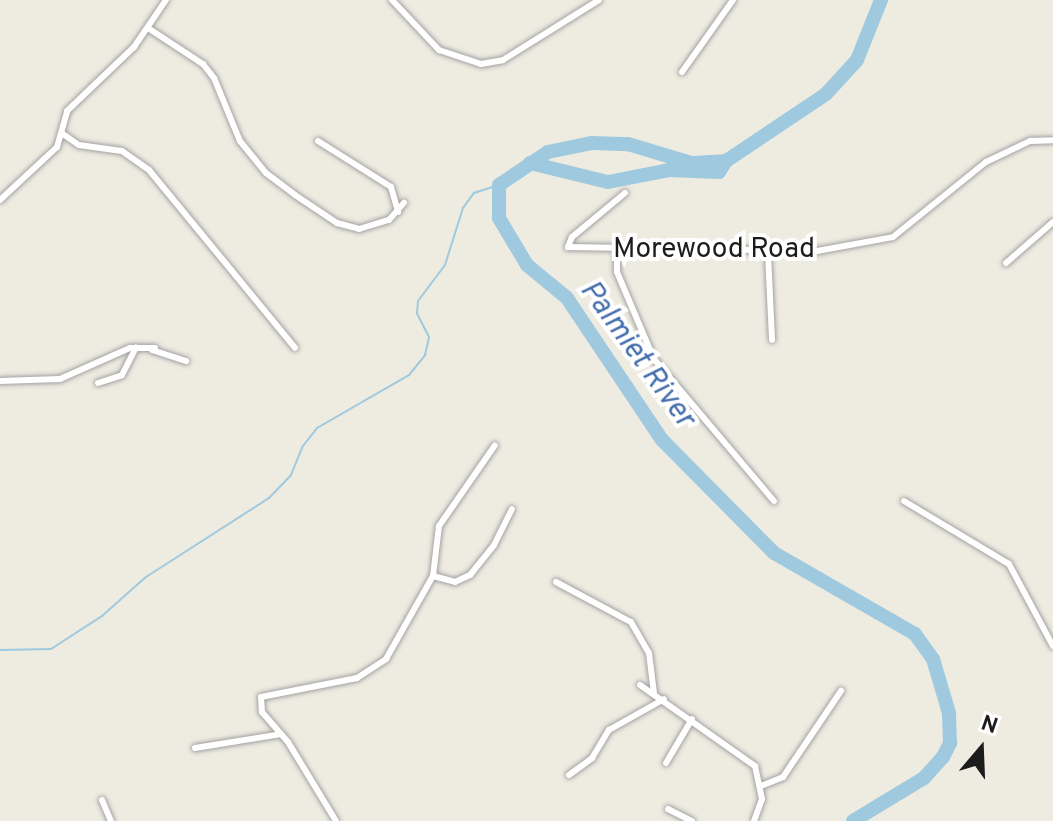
<!DOCTYPE html>
<style>
body{margin:0}
#map{position:relative;width:1053px;height:821px;overflow:hidden;background:#eeebe1;font-family:Overpass,sans-serif}
div>[style]{position:absolute}
.stream>*{height:2px;margin:-1px;padding:0 1px;transform-origin:1px;border-radius:1px;background:#9fc9de}
.river>*{height:14px;margin:-7px;padding:0 7px;transform-origin:7px;border-radius:7px;background:#9fc9de}
.roads{filter:drop-shadow(0 0 2px #a3a3a3) drop-shadow(0 0 2px #a3a3a3)}
.minor>*{height:6px;margin:-3px;padding:0 3px;transform-origin:3px;border-radius:3px;background:#fff}
span{translate:-50% -50%;white-space:nowrap;text-align:center;line-height:1.15;-webkit-text-stroke:8px #fff;paint-order:stroke}
.street-label{font-size:28px;color:#1c1c1c}
.water-label{font-size:30px;color:#466fae;font-style:italic}
.north{position:absolute;left:941px;top:709px;width:80px;height:80px;-webkit-text-stroke:6px #fff;paint-order:stroke;rotate:19deg;font-size:22px;font-weight:700;line-height:32px;text-align:center;color:#1c1c1c}
.north::after{content:'';display:block;margin:auto;width:28px;height:36px;background:#1c1c1c;clip-path:polygon(50% 0,100% 100%,50% 72%,0 100%)}
</style>
<div id="map">
<div class="stream">
<div style="left:0;top:650px;width:51px;rotate:-1.1deg"></div>
<div style="left:51px;top:649px;width:61px;rotate:-32.9deg"></div>
<div style="left:102px;top:616px;width:59px;rotate:-41.6deg"></div>
<div style="left:146px;top:577px;width:146px;rotate:-32.7deg"></div>
<div style="left:269px;top:498px;width:32px;rotate:-46deg"></div>
<div style="left:291px;top:475px;width:31px;rotate:-68deg"></div>
<div style="left:303px;top:446px;width:23px;rotate:-52deg"></div>
<div style="left:317px;top:428px;width:106px;rotate:-29.9deg"></div>
<div style="left:409px;top:375px;width:26px;rotate:-51deg"></div>
<div style="left:425px;top:355px;width:18px;rotate:-77deg"></div>
<div style="left:429px;top:337px;width:27px;rotate:-117deg"></div>
<div style="left:417px;top:313px;width:12px;rotate:-85deg"></div>
<div style="left:418px;top:301px;width:45px;rotate:-53.1deg"></div>
<div style="left:445px;top:265px;width:60px;rotate:-72.5deg"></div>
<div style="left:463px;top:208px;width:19px;rotate:-54deg"></div>
<div style="left:474px;top:193px;width:26px;rotate:-18deg"></div>
</div>
<div class="river">
<div style="left:530px;top:163px;width:80px;rotate:13.7deg"></div>
<div style="left:608px;top:182px;width:62px;rotate:-11.1deg"></div>
<div style="left:669px;top:170px;width:50px;rotate:2.3deg"></div>
<div style="left:719px;top:172px;width:13px;rotate:-58deg"></div>
<div style="left:853px;top:821px;width:83px;rotate:-31.2deg"></div>
<div style="left:924px;top:778px;width:28px;rotate:-48deg"></div>
<div style="left:943px;top:757px;width:16px;rotate:-63deg"></div>
<div style="left:950px;top:743px;width:30px;rotate:-92deg"></div>
<div style="left:949px;top:713px;width:56px;rotate:-106.5deg"></div>
<div style="left:933px;top:659px;width:31px;rotate:-126deg"></div>
<div style="left:915px;top:634px;width:163px;rotate:-150.1deg"></div>
<div style="left:774px;top:553px;width:159px;rotate:-134.7deg"></div>
<div style="left:662px;top:440px;width:171px;rotate:-123.8deg"></div>
<div style="left:567px;top:298px;width:52px;rotate:-140.5deg"></div>
<div style="left:527px;top:265px;width:55px;rotate:-120.8deg"></div>
<div style="left:499px;top:218px;width:33px;rotate:-90deg"></div>
<div style="left:499px;top:185px;width:59px;rotate:-34deg"></div>
<div style="left:548px;top:152px;width:45px;rotate:-11.6deg"></div>
<div style="left:592px;top:143px;width:36px;rotate:2deg"></div>
<div style="left:628px;top:144px;width:66px;rotate:16.8deg"></div>
<div style="left:691px;top:163px;width:35px;rotate:-3deg"></div>
<div style="left:726px;top:161px;width:120px;rotate:-33.8deg"></div>
<div style="left:826px;top:94px;width:46px;rotate:-47.6deg"></div>
<div style="left:857px;top:60px;width:65px;rotate:-68.2deg"></div>
</div>
<div class="roads">
<div class="minor">
<div style="left:392px;top:0;width:69px;rotate:46.8deg"></div>
<div style="left:439px;top:50px;width:44px;rotate:18.4deg"></div>
<div style="left:481px;top:64px;width:22px;rotate:-10deg"></div>
<div style="left:503px;top:60px;width:113px;rotate:-32deg"></div>
<div style="left:148px;top:28px;width:66px;rotate:33.2deg"></div>
<div style="left:203px;top:64px;width:18px;rotate:52deg"></div>
<div style="left:214px;top:78px;width:68px;rotate:67.6deg"></div>
<div style="left:240px;top:141px;width:41px;rotate:50.9deg"></div>
<div style="left:266px;top:173px;width:36px;rotate:37deg"></div>
<div style="left:295px;top:195px;width:50px;rotate:33.7deg"></div>
<div style="left:337px;top:223px;width:23px;rotate:15deg"></div>
<div style="left:359px;top:229px;width:31px;rotate:-17deg"></div>
<div style="left:389px;top:220px;width:23px;rotate:-49deg"></div>
<div style="left:682px;top:72px;width:88px;rotate:-54.7deg"></div>
<div style="left:63px;top:134px;width:19px;rotate:35deg"></div>
<div style="left:79px;top:145px;width:43px;rotate:7.9deg"></div>
<div style="left:122px;top:151px;width:33px;rotate:35deg"></div>
<div style="left:149px;top:170px;width:230px;rotate:50.6deg"></div>
<div style="left:318px;top:141px;width:86px;rotate:32.2deg"></div>
<div style="left:391px;top:187px;width:26px;rotate:74deg"></div>
<div style="left:625px;top:193px;width:69px;rotate:140.3deg"></div>
<div style="left:572px;top:237px;width:11px;rotate:112deg"></div>
<div style="left:568px;top:247px;width:249px;rotate:0.9deg"></div>
<div style="left:817px;top:251px;width:77px;rotate:-10.4deg"></div>
<div style="left:893px;top:237px;width:119px;rotate:-38.9deg"></div>
<div style="left:986px;top:162px;width:49px;rotate:-25.5deg"></div>
<div style="left:1030px;top:141px;width:23px;rotate:-2deg"></div>
<div style="left:0;top:200px;width:78px;rotate:-42.9deg"></div>
<div style="left:57px;top:147px;width:37px;rotate:-74deg"></div>
<div style="left:67px;top:111px;width:93px;rotate:-43.7deg"></div>
<div style="left:134px;top:47px;width:57px;rotate:-55.8deg"></div>
<div style="left:617px;top:252px;width:20px;rotate:90deg"></div>
<div style="left:617px;top:272px;width:95px;rotate:67deg"></div>
<div style="left:654px;top:359px;width:186px;rotate:49.8deg"></div>
<div style="left:768px;top:254px;width:86px;rotate:87.3deg"></div>
<div style="left:1006px;top:263px;width:62px;rotate:-41.1deg"></div>
<div style="left:152px;top:350px;width:36px;rotate:18deg"></div>
<div style="left:0;top:381px;width:60px;rotate:-1.9deg"></div>
<div style="left:60px;top:379px;width:77px;rotate:-23.9deg"></div>
<div style="left:130px;top:348px;width:25px"></div>
<div style="left:98px;top:383px;width:25px;rotate:-18deg"></div>
<div style="left:122px;top:375px;width:31px;rotate:-63deg"></div>
<div style="left:904px;top:501px;width:122px;rotate:31deg"></div>
<div style="left:1009px;top:564px;width:93px;rotate:61.8deg"></div>
<div style="left:433px;top:576px;width:23px;rotate:15deg"></div>
<div style="left:455px;top:582px;width:17px;rotate:-25deg"></div>
<div style="left:470px;top:575px;width:38px;rotate:-51deg"></div>
<div style="left:494px;top:545px;width:40px;rotate:-63.4deg"></div>
<div style="left:556px;top:582px;width:85px;rotate:28.1deg"></div>
<div style="left:631px;top:622px;width:36px;rotate:60deg"></div>
<div style="left:649px;top:653px;width:40px;rotate:82.9deg"></div>
<div style="left:640px;top:685px;width:141px;rotate:35.2deg"></div>
<div style="left:755px;top:766px;width:34px;rotate:78deg"></div>
<div style="left:762px;top:799px;width:23px;rotate:110deg"></div>
<div style="left:195px;top:748px;width:87px;rotate:-9.2deg"></div>
<div style="left:666px;top:763px;width:51px;rotate:-59.4deg"></div>
<div style="left:569px;top:775px;width:29px;rotate:-36deg"></div>
<div style="left:592px;top:758px;width:33px;rotate:-59deg"></div>
<div style="left:609px;top:730px;width:63px;rotate:-29.4deg"></div>
<div style="left:761px;top:786px;width:24px;rotate:-22deg"></div>
<div style="left:783px;top:777px;width:104px;rotate:-56deg"></div>
<div style="left:102px;top:800px;width:23px;rotate:67deg"></div>
<div style="left:668px;top:809px;width:27px;rotate:27deg"></div>
<div style="left:336px;top:821px;width:92px;rotate:-121.3deg"></div>
<div style="left:288px;top:742px;width:40px;rotate:-131deg"></div>
<div style="left:262px;top:712px;width:15px;rotate:-94deg"></div>
<div style="left:261px;top:697px;width:98px;rotate:-11.2deg"></div>
<div style="left:357px;top:678px;width:35px;rotate:-33deg"></div>
<div style="left:386px;top:659px;width:95px;rotate:-60.5deg"></div>
<div style="left:433px;top:576px;width:50px;rotate:-83.2deg"></div>
<div style="left:439px;top:526px;width:98px;rotate:-55.3deg"></div>
</div>
</div>
<div class="street-label">
<span style="left:714px;top:250px">Morewood Road</span>
</div>
<div class="water-label">
<span style="left:636px;top:355px;rotate:54deg">Palmiet River</span>
</div>
<div class="north">N</div>
</div>
